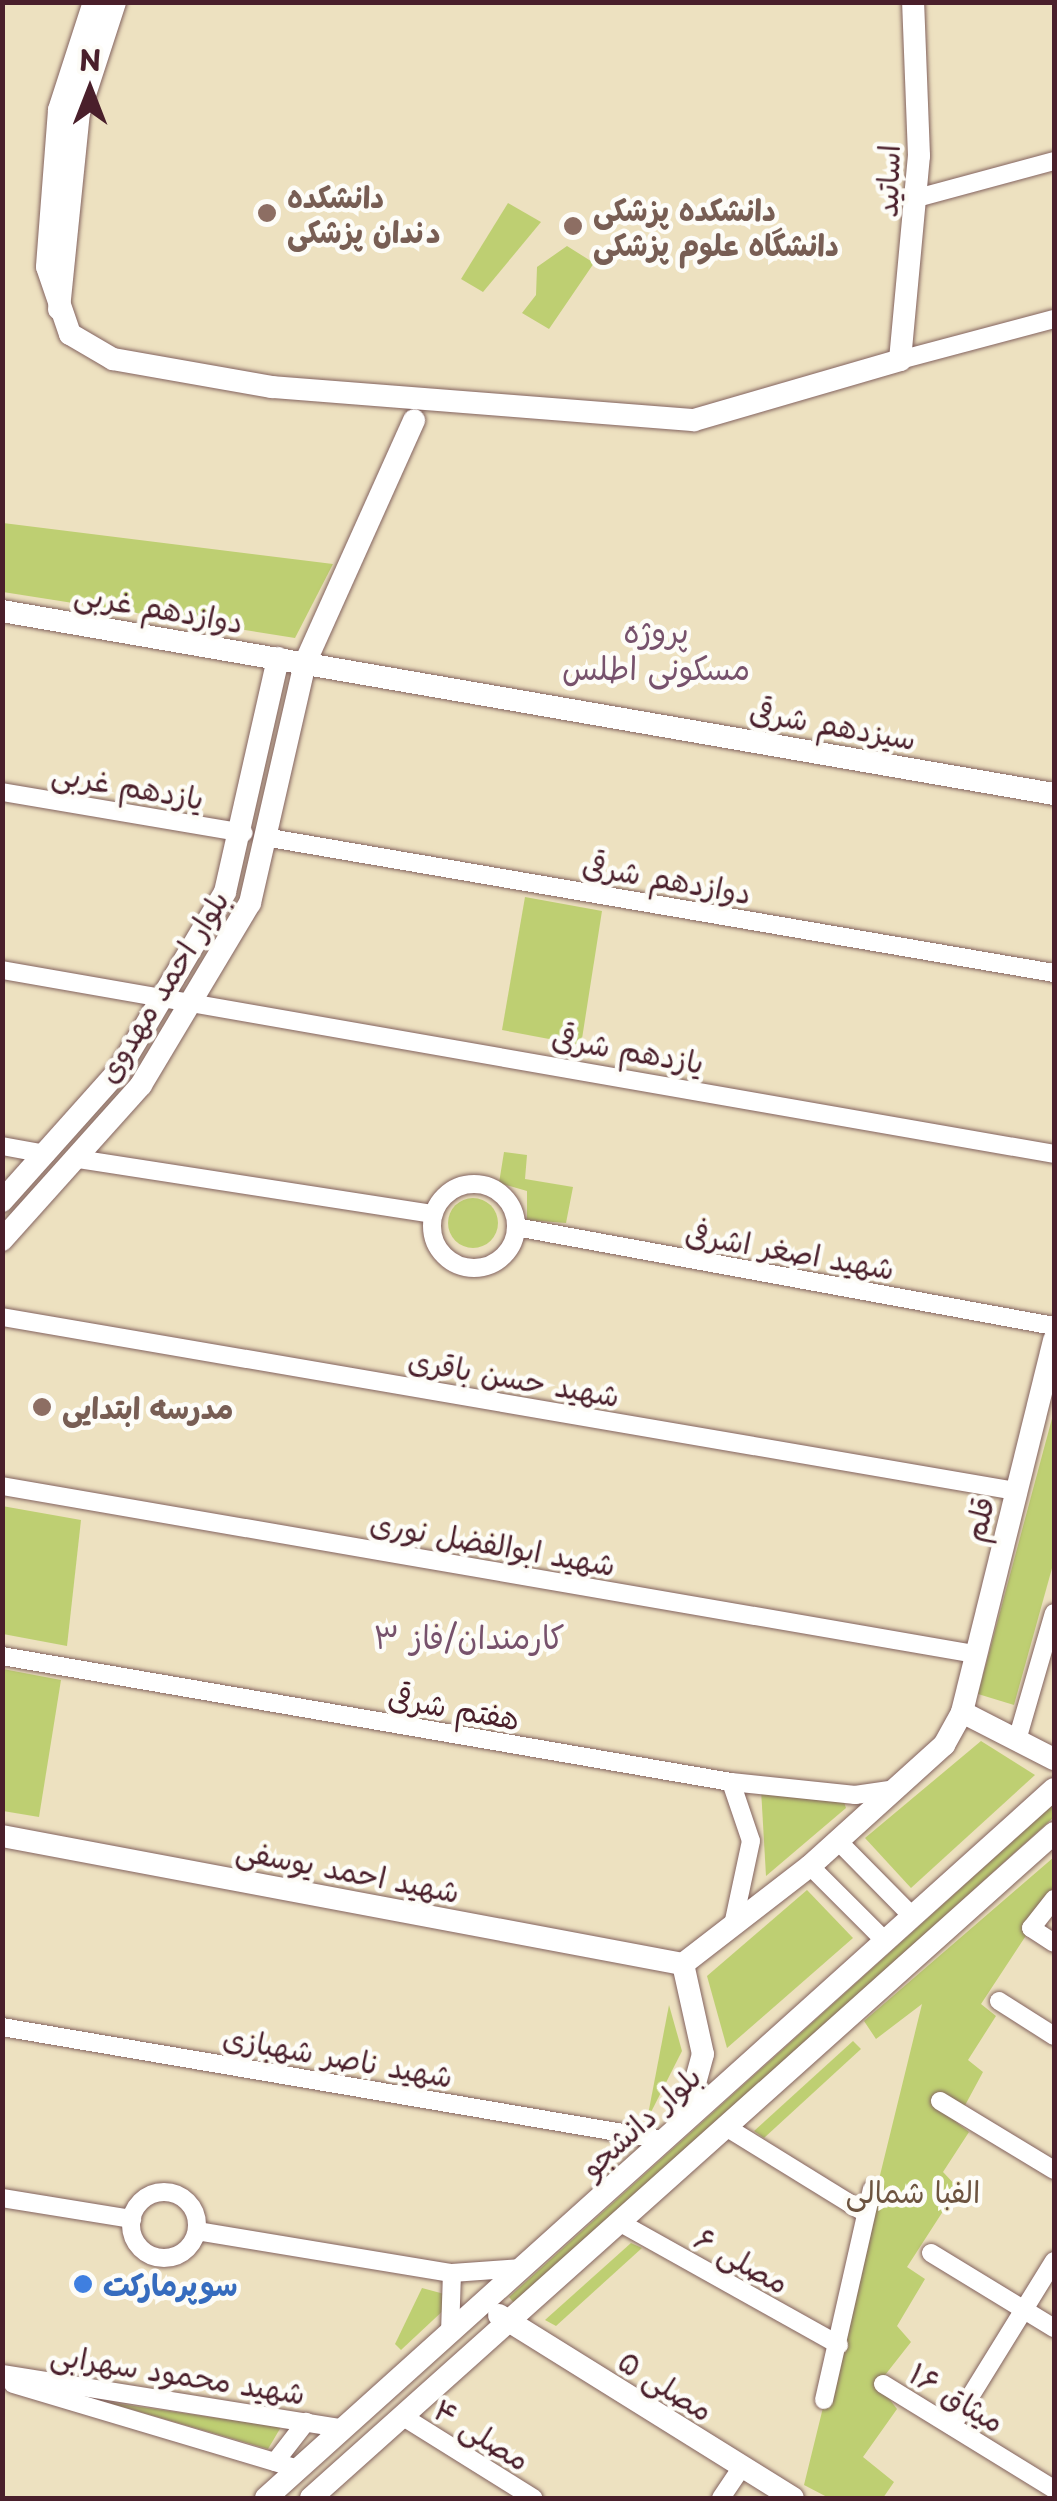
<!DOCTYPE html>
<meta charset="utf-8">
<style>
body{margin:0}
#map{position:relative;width:1057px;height:2501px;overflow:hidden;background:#ede1c0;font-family:"Playpen Sans","Playpen Sans Arabic",sans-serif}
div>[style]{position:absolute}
.green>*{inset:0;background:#becf72}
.round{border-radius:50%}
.roads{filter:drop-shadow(0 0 2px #83635f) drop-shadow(0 0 2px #83635f)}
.street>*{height:18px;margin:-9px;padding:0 9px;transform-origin:9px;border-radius:9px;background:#fff}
.street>.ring{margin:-9px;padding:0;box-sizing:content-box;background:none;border:18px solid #fff;border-radius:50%}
.secondary>*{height:22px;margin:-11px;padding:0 11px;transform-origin:11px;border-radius:11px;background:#fff}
.dots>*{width:28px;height:28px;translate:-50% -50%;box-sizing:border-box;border:5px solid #fdfcf7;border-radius:50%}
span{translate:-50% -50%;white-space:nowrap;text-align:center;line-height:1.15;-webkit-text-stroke:9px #fdfcf7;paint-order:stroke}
.street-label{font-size:30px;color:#4a1f2b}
.education-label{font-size:30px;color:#785e54;font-weight:700}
.left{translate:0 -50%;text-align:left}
.park-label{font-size:30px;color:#6d5440}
.shop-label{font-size:30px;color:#366cbe;font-weight:700}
.neighbourhood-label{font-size:32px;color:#77526c}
.frame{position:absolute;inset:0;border:5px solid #4a1f2b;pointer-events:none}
.north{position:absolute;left:40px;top:40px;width:100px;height:100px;-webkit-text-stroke:8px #fdfcf7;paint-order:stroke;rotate:0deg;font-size:28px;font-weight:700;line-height:40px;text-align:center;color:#4a1f2b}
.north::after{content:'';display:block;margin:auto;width:35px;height:45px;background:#4a1f2b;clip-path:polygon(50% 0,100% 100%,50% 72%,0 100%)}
</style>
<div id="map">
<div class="green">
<div style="clip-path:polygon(508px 203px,541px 222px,483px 292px,461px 279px)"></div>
<div style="clip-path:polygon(567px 246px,594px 263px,549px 329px,522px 313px,536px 295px,537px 267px)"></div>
<div style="clip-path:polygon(2px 523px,3px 523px,333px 564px,295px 638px,3px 592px)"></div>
<div style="clip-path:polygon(525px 897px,602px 911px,581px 1045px,502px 1030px)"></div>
<div style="clip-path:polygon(504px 1152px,527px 1155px,525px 1179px,573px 1187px,566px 1223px,527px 1220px,527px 1191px,499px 1183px)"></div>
<div class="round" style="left:448px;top:1198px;width:50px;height:50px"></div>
<div style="clip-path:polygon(1054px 1411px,1054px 1561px,1014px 1705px,978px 1694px)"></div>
<div style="clip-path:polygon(2px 1506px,81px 1520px,67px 1646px,3px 1634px)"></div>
<div style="clip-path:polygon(3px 1669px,61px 1680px,39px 1817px,3px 1811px)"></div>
<div style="clip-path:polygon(981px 1741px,1035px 1775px,911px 1888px,865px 1838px)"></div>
<div style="clip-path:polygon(761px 1789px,844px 1802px,846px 1808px,766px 1876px)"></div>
<div style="clip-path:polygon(1054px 1804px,1054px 1817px,695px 2142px,515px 2304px,509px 2297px)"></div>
<div style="clip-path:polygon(1054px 1857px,1054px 1893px,981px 2004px,996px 2016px,968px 2060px,983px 2072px,956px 2122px,969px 2132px,943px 2172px,958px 2188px,907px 2267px,925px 2279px,897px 2326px,911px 2342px,878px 2384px,897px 2409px,863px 2457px,894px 2482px,883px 2498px,829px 2498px,804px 2485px,922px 2004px,876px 2039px,864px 2021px)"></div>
<div style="clip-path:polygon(807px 1890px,853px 1938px,727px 2048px,707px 1976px)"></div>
<div style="clip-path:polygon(669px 2005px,682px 2051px,647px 2120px)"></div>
<div style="clip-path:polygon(853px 2041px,861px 2049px,764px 2138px,754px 2131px)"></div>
<div style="clip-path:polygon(631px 2243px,642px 2248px,556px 2326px,545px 2320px)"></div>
<div style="clip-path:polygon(422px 2288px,448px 2295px,447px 2307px,401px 2350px,395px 2344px)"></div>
<div style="clip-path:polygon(106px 2402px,281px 2427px,268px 2449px)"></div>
</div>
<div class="roads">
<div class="street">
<div style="left:917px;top:198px;width:142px;rotate:-15.1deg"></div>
<div style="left:900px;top:360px;width:159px;rotate:-14.9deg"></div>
<div style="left:2px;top:792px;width:245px;rotate:9.6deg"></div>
<div style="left:270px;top:838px;width:796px;rotate:9.77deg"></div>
<div style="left:2px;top:970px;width:1068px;rotate:9.92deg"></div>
<div style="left:2px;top:1146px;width:45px;rotate:10.3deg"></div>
<div style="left:78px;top:1159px;width:359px;rotate:8.8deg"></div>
<div class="ring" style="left:432px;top:1184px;width:66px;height:66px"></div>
<div style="left:516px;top:1227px;width:547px;rotate:10.43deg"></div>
<div style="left:2px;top:1317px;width:1029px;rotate:9.74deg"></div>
<div style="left:2px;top:1486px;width:987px;rotate:9.8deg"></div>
<div style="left:2px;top:1656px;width:740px;rotate:9.81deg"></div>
<div style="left:731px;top:1782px;width:125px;rotate:6deg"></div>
<div style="left:855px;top:1795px;width:40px;rotate:-8.5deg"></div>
<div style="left:1017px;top:1740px;width:132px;rotate:-73.8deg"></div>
<div style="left:731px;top:1782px;width:62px;rotate:71.3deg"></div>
<div style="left:751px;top:1841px;width:86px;rotate:102.1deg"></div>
<div style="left:838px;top:1841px;width:107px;rotate:45.4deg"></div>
<div style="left:810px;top:1866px;width:106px;rotate:45deg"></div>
<div style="left:1054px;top:1899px;width:37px;rotate:128deg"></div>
<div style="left:1031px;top:1928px;width:27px;rotate:33deg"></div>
<div style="left:999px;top:2001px;width:65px;rotate:32.5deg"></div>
<div style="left:2px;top:2027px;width:672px;rotate:9.69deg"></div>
<div style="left:940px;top:2101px;width:133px;rotate:31.2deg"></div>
<div style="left:726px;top:2127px;width:163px;rotate:31.7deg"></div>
<div class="ring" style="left:131px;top:2192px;width:48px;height:48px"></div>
<div style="left:2px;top:2198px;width:132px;rotate:9.2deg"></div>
<div style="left:619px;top:2222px;width:252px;rotate:29.2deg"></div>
<div style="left:197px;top:2231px;width:258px;rotate:9.4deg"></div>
<div style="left:452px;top:2273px;width:70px;rotate:-4.1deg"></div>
<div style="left:931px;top:2253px;width:144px;rotate:31.4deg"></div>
<div style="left:450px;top:2333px;width:60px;rotate:-88.1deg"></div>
<div style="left:2px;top:2374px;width:346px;rotate:9.1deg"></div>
<div style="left:13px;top:2384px;width:298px;rotate:16.6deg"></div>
<div style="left:883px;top:2384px;width:201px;rotate:31.6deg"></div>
<div style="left:824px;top:2400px;width:216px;rotate:-77.2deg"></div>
<div style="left:402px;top:2416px;width:155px;rotate:32deg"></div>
<div style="left:952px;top:2426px;width:194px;rotate:-58.3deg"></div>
<div style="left:275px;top:2462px;width:51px;rotate:-52.2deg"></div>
<div style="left:721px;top:2498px;width:37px;rotate:-56deg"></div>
</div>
<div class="secondary">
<div style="left:94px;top:2px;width:114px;rotate:108deg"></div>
<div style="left:59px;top:110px;width:157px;rotate:94.4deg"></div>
<div style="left:47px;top:267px;width:71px;rotate:71.1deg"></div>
<div style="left:70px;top:334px;width:50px;rotate:30.2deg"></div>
<div style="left:113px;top:359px;width:161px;rotate:10deg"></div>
<div style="left:272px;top:387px;width:423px;rotate:4.5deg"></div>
<div style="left:694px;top:420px;width:215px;rotate:-16.2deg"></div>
<div style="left:900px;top:360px;width:205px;rotate:-84.7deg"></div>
<div style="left:919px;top:156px;width:154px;rotate:-92.2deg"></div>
<div style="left:59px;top:309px;width:197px;rotate:-84.2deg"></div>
<div style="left:79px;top:113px;width:117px;rotate:-72deg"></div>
<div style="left:2px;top:611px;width:1068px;rotate:9.87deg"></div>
<div style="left:2px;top:1201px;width:176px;rotate:-48.2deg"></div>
<div style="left:119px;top:1070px;width:207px;rotate:-59.2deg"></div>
<div style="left:225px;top:892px;width:240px;rotate:-77.2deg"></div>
<div style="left:2px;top:1240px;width:208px;rotate:-48.1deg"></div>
<div style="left:141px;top:1085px;width:212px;rotate:-59.1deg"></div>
<div style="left:250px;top:903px;width:246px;rotate:-77.1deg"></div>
<div style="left:305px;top:663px;width:266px;rotate:-65.8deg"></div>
<div style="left:962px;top:1712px;width:103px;rotate:27.1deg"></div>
<div style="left:2px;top:1836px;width:693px;rotate:10.65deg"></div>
<div style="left:683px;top:1964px;width:160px;rotate:-37.7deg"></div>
<div style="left:810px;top:1866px;width:181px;rotate:-42.1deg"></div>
<div style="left:944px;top:1745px;width:38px;rotate:-61deg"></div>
<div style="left:962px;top:1712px;width:383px;rotate:-76.1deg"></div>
<div style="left:683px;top:1964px;width:92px;rotate:77.5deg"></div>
<div style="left:703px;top:2054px;width:68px;rotate:105.3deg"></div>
<div style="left:499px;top:2315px;width:346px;rotate:31.9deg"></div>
<div style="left:266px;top:2498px;width:1060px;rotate:-41.98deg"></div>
<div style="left:311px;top:2498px;width:997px;rotate:-41.83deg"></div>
</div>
</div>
<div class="dots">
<div style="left:267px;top:213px;background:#8d6e63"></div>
<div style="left:573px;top:226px;background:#8d6e63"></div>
<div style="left:42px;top:1407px;background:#8d6e63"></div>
<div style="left:83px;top:2284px;background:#3f7fe0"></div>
</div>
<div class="street-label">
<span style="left:887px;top:181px;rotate:-88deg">اساتید</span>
<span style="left:159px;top:607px;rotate:10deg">دوازدهم غربی</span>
<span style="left:833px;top:724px;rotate:10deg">سیزدهم شرقی</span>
<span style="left:128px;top:785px;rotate:10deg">یازدهم غربی</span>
<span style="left:667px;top:878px;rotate:10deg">دوازدهم شرقی</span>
<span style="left:162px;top:986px;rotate:-58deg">بلوار احمد مهدوی</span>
<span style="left:628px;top:1049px;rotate:10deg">یازدهم شرقی</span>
<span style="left:790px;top:1250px;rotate:10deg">شهید اصغر اشرفی</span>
<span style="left:514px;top:1377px;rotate:10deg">شهید حسن باقری</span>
<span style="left:978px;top:1519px;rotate:-76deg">قلم</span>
<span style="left:493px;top:1543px;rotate:10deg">شهید ابوالفضل نوری</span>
<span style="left:454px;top:1707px;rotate:10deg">هفتم شرقی</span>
<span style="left:348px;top:1870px;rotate:11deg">شهید احمد یوسفی</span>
<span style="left:338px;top:2056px;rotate:10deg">شهید ناصر شهبازی</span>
<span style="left:640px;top:2121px;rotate:-42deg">بلوار دانشجو</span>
<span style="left:742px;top:2260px;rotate:29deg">مصلی ۶</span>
<span style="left:178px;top:2373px;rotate:9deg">شهید محمود سهرابی</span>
<span style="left:666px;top:2385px;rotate:32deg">مصلی ۵</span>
<span style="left:957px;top:2397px;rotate:31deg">میثاق ۱۶</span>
<span style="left:482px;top:2434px;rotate:32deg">مصلی ۴</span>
</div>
<div class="education-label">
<span class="left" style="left:287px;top:213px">دانشکده<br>دندان پزشکی</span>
<span class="left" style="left:593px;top:226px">دانشکده پزشکی<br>دانشگاه علوم پزشکی</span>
<span class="left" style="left:62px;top:1407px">مدرسه ابتدایی</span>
</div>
<div class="park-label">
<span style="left:913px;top:2191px">الفبا شمالی</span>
</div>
<div class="shop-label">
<span class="left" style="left:103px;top:2284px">سوپرمارکت</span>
</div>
<div class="neighbourhood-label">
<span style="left:656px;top:649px">پروژه<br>مسکونی اطلس</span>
<span style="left:469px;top:1636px">کارمندان/فاز ۳</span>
</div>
<div class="frame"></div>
<div class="north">N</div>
</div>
